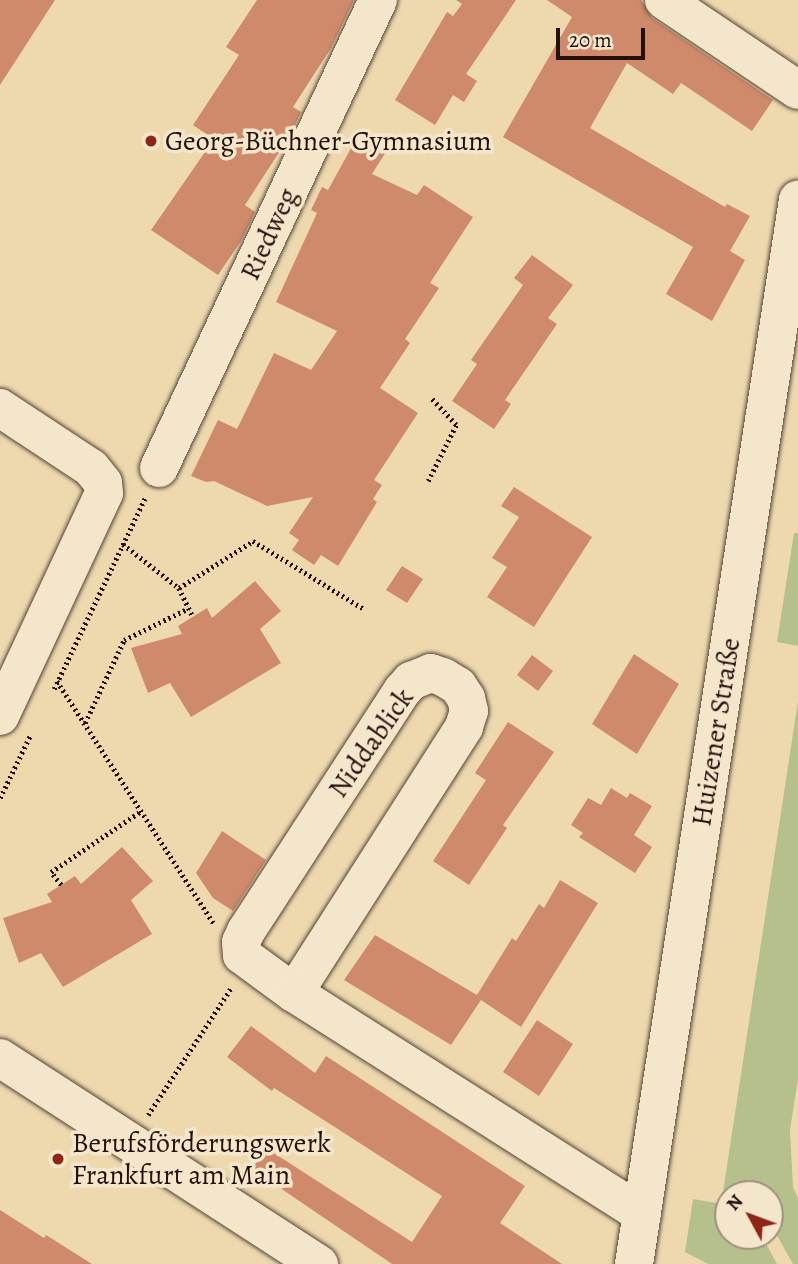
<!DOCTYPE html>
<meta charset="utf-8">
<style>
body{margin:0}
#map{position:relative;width:798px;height:1264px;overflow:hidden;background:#eed9af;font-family:Alegreya,serif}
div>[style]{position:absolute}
.green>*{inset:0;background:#b6c08d}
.building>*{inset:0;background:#cf8a6c}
.path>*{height:4.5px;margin-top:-2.25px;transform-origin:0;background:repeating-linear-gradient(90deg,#23120c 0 2px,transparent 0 5.5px)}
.roads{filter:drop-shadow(0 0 2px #564435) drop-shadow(0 0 2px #564435)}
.minor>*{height:38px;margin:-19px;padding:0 19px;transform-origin:19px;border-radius:19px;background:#f4e6cb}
.dots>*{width:19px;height:19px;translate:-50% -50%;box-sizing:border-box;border:4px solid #f4e6cb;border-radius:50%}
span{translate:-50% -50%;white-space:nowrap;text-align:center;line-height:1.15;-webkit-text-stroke:7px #f4e6cb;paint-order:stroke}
.poi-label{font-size:28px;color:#23120c}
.left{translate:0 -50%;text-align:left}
.street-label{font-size:28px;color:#23120c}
.north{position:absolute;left:714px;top:1180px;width:70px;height:70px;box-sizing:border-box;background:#f4e6cb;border:2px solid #a0917f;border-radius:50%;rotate:311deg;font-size:19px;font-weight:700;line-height:28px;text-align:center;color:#23120c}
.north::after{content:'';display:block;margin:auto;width:24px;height:32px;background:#8f2418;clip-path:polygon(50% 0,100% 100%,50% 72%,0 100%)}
.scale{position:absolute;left:556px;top:28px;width:89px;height:32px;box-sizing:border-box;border:4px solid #23120c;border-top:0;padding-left:9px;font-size:21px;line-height:24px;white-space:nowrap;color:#23120c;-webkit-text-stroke:5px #f4e6cb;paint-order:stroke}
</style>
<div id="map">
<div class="green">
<div style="clip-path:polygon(794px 533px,798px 533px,798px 646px,777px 642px)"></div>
<div style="clip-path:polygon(798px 701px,798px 1079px,790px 1130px,793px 1187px,798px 1198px,798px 1264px,793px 1264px,770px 1223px,770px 1194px,723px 1192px)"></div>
<div style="clip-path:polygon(693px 1199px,728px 1205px,728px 1236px,762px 1236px,777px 1264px,708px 1264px,685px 1252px)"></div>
</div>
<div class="building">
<div style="clip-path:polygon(0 0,55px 0,0 85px)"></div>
<div style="clip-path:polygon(257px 0,354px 0,331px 48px,293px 107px,301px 112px,291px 134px,245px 205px,255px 212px,241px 241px,218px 275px,151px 230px,214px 139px,193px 125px,239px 55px,226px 47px)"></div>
<div style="clip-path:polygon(456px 0,516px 0,466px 74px,477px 81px,464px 102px,453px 95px,435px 125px,395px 100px,447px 12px,453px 16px,462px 4px)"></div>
<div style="clip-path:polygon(547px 0,641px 0,652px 18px,773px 100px,752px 131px,681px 83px,673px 94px,627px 63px,590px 128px,725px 207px,727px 204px,750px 216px,730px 251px,745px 260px,712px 321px,666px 294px,693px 247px,503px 137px,572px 17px)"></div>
<div style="clip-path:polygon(361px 130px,389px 147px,372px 174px,417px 195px,424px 185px,473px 217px,430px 283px,439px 288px,405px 339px,410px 343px,380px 388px,418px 413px,374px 480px,382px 485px,373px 499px,377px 502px,338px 566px,321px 555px,314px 565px,292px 550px,299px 540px,289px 533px,313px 497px,267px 506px,214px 481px,206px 482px,191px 476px,218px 420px,237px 429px,274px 353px,311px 370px,337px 331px,276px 302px,317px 213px,311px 210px,322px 187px,328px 190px)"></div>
<div style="clip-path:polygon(532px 255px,573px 285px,548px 318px,557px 324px,505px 400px,511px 404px,494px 429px,452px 401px,477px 364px,471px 360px,523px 285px,514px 278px)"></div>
<div style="clip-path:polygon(514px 487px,592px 537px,534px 627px,487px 597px,507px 567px,492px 558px,519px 517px,501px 506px)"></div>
<div style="clip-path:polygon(402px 566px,423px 579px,407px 603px,386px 590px)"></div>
<div style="clip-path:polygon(255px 581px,281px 611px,260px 629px,281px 663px,191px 717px,170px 683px,148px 693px,131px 648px,182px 634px,178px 626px,207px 608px,212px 618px)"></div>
<div style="clip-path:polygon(634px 654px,679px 684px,637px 754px,592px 724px)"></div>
<div style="clip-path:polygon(532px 655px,553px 671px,538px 691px,517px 675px)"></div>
<div style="clip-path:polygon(508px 722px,554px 752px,503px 825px,507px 828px,469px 885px,433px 861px,486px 780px,475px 773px)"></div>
<div style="clip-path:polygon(611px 788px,627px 798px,630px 793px,652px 806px,634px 835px,652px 847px,635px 873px,579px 837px,583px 833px,571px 825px,588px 798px,601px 805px)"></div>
<div style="clip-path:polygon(222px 831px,266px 860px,233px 911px,213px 898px,196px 873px)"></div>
<div style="clip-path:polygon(122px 847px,153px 881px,131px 900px,152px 934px,63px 987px,41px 953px,19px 963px,3px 918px,52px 902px,47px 894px,75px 876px,81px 884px)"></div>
<div style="clip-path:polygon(560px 880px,598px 903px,521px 1027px,481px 1000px,451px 1045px,344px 980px,375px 935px,477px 995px,512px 938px,516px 941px,539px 904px,544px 908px)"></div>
<div style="clip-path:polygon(537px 1020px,573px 1044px,539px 1096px,503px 1072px)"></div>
<div style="clip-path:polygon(251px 1026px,315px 1073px,326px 1056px,525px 1186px,500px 1223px,562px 1264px,392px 1264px,252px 1169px,266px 1148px,412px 1242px,442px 1196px,274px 1088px,272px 1091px,227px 1057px)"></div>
<div style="clip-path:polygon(0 1210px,44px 1238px,46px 1235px,92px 1264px,0 1264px)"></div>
</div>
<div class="path">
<div style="left:428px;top:481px;width:63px;rotate:-63.4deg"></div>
<div style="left:456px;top:425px;width:38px;rotate:-133deg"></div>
<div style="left:123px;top:544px;width:71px;rotate:38.2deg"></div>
<div style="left:179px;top:588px;width:32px;rotate:64deg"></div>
<div style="left:179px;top:588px;width:88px;rotate:-32.4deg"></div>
<div style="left:253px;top:541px;width:130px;rotate:31.5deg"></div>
<div style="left:57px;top:681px;width:289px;rotate:57.1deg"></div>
<div style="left:54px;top:689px;width:212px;rotate:-64.5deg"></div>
<div style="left:85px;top:723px;width:92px;rotate:-64.8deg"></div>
<div style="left:124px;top:640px;width:72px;rotate:-26.2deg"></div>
<div style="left:0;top:798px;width:71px;rotate:-64.2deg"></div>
<div style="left:61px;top:885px;width:16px;rotate:-128deg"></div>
<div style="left:51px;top:872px;width:109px;rotate:-34.1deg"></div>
<div style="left:148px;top:1115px;width:152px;rotate:-56.8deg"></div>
</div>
<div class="roads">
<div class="minor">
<div style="left:664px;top:0;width:161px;rotate:33.9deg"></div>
<div style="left:0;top:408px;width:109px;rotate:33.4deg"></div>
<div style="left:91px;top:468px;width:19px;rotate:51deg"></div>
<div style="left:103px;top:483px;width:10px;rotate:84deg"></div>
<div style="left:104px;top:493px;width:246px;rotate:115deg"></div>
<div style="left:159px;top:468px;width:517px;rotate:-64.92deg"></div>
<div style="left:294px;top:993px;width:316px;rotate:-57.4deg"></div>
<div style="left:464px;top:727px;width:17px;rotate:-73deg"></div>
<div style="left:469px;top:711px;width:13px;rotate:-103deg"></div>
<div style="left:466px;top:698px;width:14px;rotate:-124deg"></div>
<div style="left:458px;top:686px;width:17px;rotate:-149deg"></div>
<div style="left:443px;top:677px;width:13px;rotate:-162deg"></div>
<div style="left:431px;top:673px;width:22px;rotate:158deg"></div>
<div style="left:411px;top:681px;width:13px;rotate:132deg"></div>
<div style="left:402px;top:691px;width:286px;rotate:123deg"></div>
<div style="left:246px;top:931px;width:12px;rotate:114deg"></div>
<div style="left:241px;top:942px;width:13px;rotate:86deg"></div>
<div style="left:242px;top:955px;width:64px;rotate:36.2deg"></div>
<div style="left:294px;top:993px;width:412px;rotate:32.4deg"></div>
<div style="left:0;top:1058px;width:380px;rotate:32.9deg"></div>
<div style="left:634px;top:1264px;width:1077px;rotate:-81.24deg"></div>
</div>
</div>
<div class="dots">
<div style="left:151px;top:141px;background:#8f2418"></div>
<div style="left:58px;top:1159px;background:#8f2418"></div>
</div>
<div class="poi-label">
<span class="left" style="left:165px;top:141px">Georg-Büchner-Gymnasium</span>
<span class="left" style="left:72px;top:1159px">Berufsförderungswerk<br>Frankfurt am Main</span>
</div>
<div class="street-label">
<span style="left:269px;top:234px;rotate:-65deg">Riedweg</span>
<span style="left:716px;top:732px;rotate:-81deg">Huizener Straße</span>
<span style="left:371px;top:743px;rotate:-55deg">Niddablick</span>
</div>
<div class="north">N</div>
<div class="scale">20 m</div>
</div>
